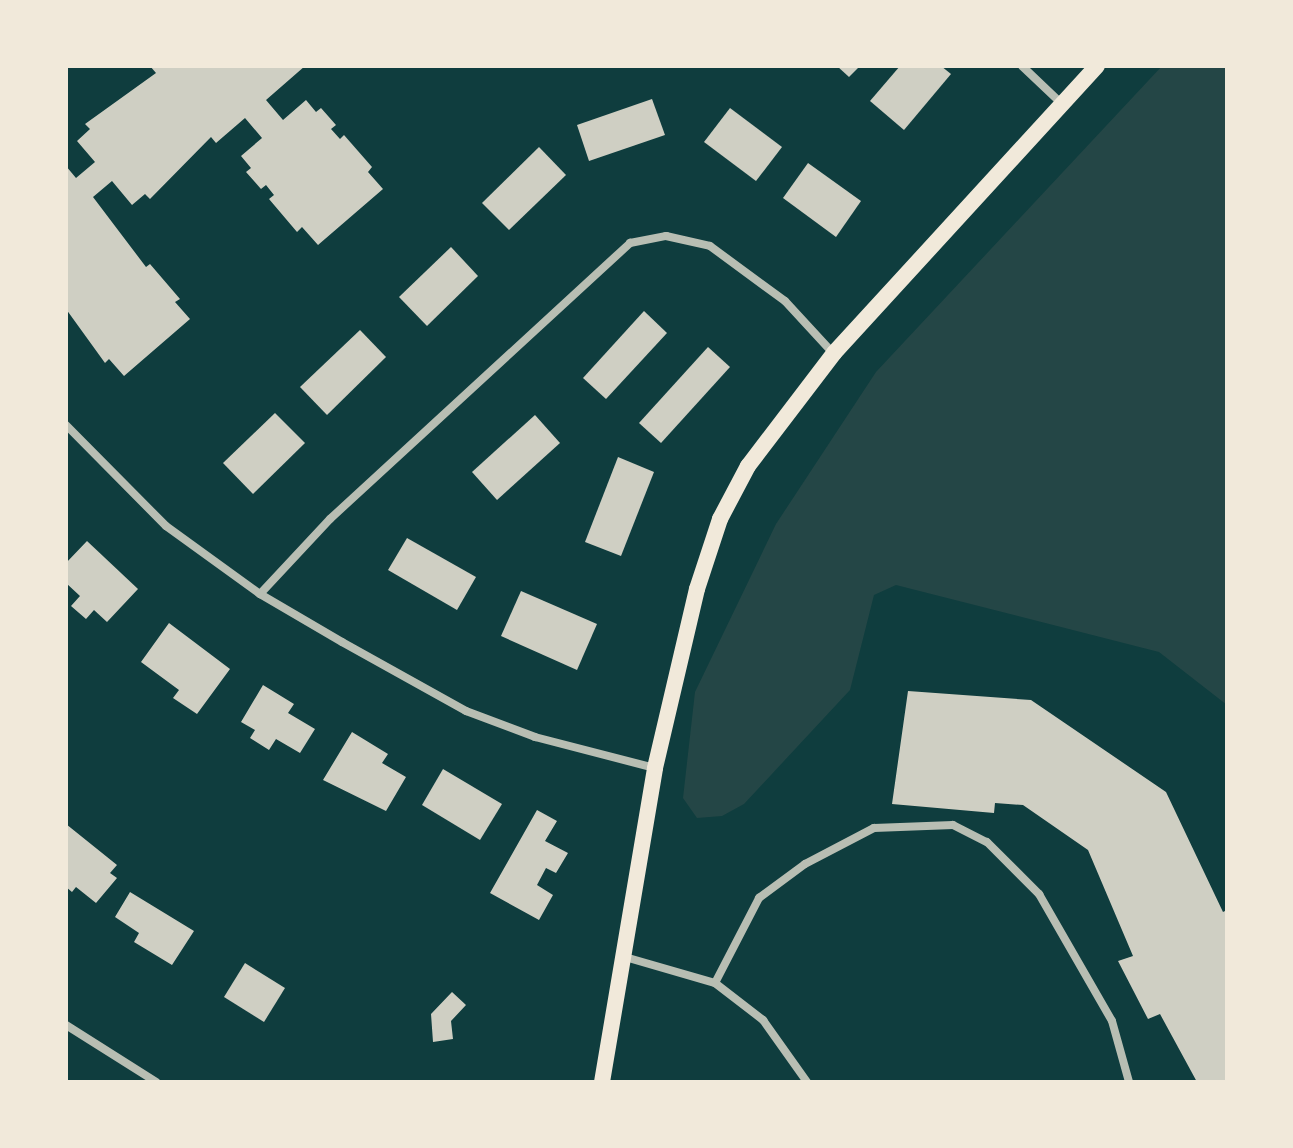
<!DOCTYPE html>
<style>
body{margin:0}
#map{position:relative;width:1293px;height:1148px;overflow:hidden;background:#0f3d3e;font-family:Helvetica,sans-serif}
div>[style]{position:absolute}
.green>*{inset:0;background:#244646}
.building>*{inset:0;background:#cfcfc3}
.minor>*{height:8px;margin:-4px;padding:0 4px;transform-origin:4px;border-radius:4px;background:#b8beb3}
.secondary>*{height:16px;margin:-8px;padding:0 8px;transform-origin:8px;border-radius:8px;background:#f1e9da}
span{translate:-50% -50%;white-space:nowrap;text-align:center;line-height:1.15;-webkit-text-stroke:8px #f1e9da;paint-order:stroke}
.frame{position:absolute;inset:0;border:68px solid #f1e9da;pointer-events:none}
</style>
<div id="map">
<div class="green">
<div style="clip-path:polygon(1162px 66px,1227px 66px,1227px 705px,1159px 652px,896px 585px,874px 595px,850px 690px,744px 804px,722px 816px,697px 818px,683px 798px,695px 692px,776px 524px,876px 372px)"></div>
</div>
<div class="building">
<div style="clip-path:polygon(150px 66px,305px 66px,266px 100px,283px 120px,306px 100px,316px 112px,321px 108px,336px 125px,331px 129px,340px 139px,344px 135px,372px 167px,368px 172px,383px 189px,318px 245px,302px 227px,297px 232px,269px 199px,274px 195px,266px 185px,261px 189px,246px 172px,251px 168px,241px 156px,262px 138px,245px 118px,216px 143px,211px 137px,150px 199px,145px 194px,132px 205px,112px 181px,93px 197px,146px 267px,150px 264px,180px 299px,175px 302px,190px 319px,124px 376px,109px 359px,105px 363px,66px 309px,66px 166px,76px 178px,95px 162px,77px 141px,90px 129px,85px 124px,156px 73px)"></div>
<div style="clip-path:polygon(837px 66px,860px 66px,849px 77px)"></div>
<div style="clip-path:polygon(900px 66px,941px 66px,951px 74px,904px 130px,870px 101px)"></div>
<div style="clip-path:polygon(652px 99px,665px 135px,589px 161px,577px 125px)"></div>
<div style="clip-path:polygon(730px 108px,782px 147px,756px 181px,704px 142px)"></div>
<div style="clip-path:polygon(539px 147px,566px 175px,509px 230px,482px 203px)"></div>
<div style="clip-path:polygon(808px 163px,861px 201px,836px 237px,783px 198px)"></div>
<div style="clip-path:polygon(451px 247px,478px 276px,427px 326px,399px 297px)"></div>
<div style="clip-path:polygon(644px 311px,667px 333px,606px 399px,583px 378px)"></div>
<div style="clip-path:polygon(360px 330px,386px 357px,327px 415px,300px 387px)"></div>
<div style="clip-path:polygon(708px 347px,730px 367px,661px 443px,639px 423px)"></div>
<div style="clip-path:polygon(275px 413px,305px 443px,253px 494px,223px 463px)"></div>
<div style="clip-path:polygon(535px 415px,560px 443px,497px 500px,472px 472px)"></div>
<div style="clip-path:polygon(618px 457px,654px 472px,621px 556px,585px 542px)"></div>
<div style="clip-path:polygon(407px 538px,476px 577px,457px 610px,388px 570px)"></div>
<div style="clip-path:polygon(87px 541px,138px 589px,107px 622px,94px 610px,86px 619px,71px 606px,80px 596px,66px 583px,66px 563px)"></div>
<div style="clip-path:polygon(521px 591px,597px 624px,577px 670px,501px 636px)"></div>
<div style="clip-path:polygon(169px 623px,230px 669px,197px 714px,173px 698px,179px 690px,141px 662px)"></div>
<div style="clip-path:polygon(263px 685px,294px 704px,288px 713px,315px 729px,300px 753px,276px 739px,269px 750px,250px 738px,255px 730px,241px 722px)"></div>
<div style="clip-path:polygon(908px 691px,1031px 700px,1166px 792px,1223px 912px,1227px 910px,1227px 1082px,1197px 1082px,1160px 1014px,1148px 1019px,1118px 961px,1133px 956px,1088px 850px,1023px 805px,995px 803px,994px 813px,892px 804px)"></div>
<div style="clip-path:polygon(352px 732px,388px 754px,382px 763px,406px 777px,386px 811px,323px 780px)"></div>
<div style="clip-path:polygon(443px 769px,502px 804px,480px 840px,422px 805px)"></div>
<div style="clip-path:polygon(537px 810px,557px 821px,545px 841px,568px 853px,556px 873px,546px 868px,537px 885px,553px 895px,539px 920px,490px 893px)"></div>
<div style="clip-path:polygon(66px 824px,117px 865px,110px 873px,117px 878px,96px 903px,76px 887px,72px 892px,66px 887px)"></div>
<div style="clip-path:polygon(130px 892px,194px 931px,172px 965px,134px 942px,139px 933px,115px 917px)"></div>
<div style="clip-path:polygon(245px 963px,285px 988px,264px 1022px,224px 997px)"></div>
<div style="clip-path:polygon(452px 992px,466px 1005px,451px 1021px,453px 1039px,433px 1042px,431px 1014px)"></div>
</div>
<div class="minor">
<div style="left:1022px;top:66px;width:55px;rotate:43.5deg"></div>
<div style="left:66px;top:425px;width:142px;rotate:45.3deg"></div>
<div style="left:166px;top:526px;width:116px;rotate:35.9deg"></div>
<div style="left:260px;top:594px;width:95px;rotate:30.3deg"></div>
<div style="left:342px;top:642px;width:142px;rotate:29.1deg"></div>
<div style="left:466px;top:711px;width:74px;rotate:20.6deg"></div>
<div style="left:535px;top:737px;width:124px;rotate:14.5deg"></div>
<div style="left:260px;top:594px;width:103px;rotate:-47deg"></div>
<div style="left:330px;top:519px;width:408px;rotate:-42.6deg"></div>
<div style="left:630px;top:243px;width:37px;rotate:-11deg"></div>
<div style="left:666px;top:236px;width:45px;rotate:12.8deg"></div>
<div style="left:710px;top:246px;width:93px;rotate:36.3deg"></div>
<div style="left:785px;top:301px;width:71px;rotate:47.3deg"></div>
<div style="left:625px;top:957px;width:94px;rotate:16.1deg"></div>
<div style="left:715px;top:983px;width:61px;rotate:37.6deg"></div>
<div style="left:763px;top:1020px;width:76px;rotate:54.6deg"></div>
<div style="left:715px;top:983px;width:96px;rotate:-62.6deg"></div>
<div style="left:759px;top:898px;width:57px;rotate:-36.5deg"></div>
<div style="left:805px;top:864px;width:78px;rotate:-27.6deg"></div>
<div style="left:874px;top:828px;width:79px;rotate:-2.2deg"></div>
<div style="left:953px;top:825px;width:38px;rotate:27deg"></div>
<div style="left:987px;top:842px;width:74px;rotate:45deg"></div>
<div style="left:1039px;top:894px;width:146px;rotate:60.1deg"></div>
<div style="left:1112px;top:1021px;width:63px;rotate:74.4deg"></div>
<div style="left:66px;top:1025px;width:107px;rotate:32.3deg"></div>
</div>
<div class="secondary">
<div style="left:602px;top:1082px;width:318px;rotate:-80.4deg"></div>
<div style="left:655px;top:768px;width:184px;rotate:-76.8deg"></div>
<div style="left:697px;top:589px;width:74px;rotate:-71.8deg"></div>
<div style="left:720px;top:519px;width:60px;rotate:-62.2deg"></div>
<div style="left:748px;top:466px;width:142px;rotate:-52.7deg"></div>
<div style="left:834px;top:353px;width:389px;rotate:-47.5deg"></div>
</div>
<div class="frame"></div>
</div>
